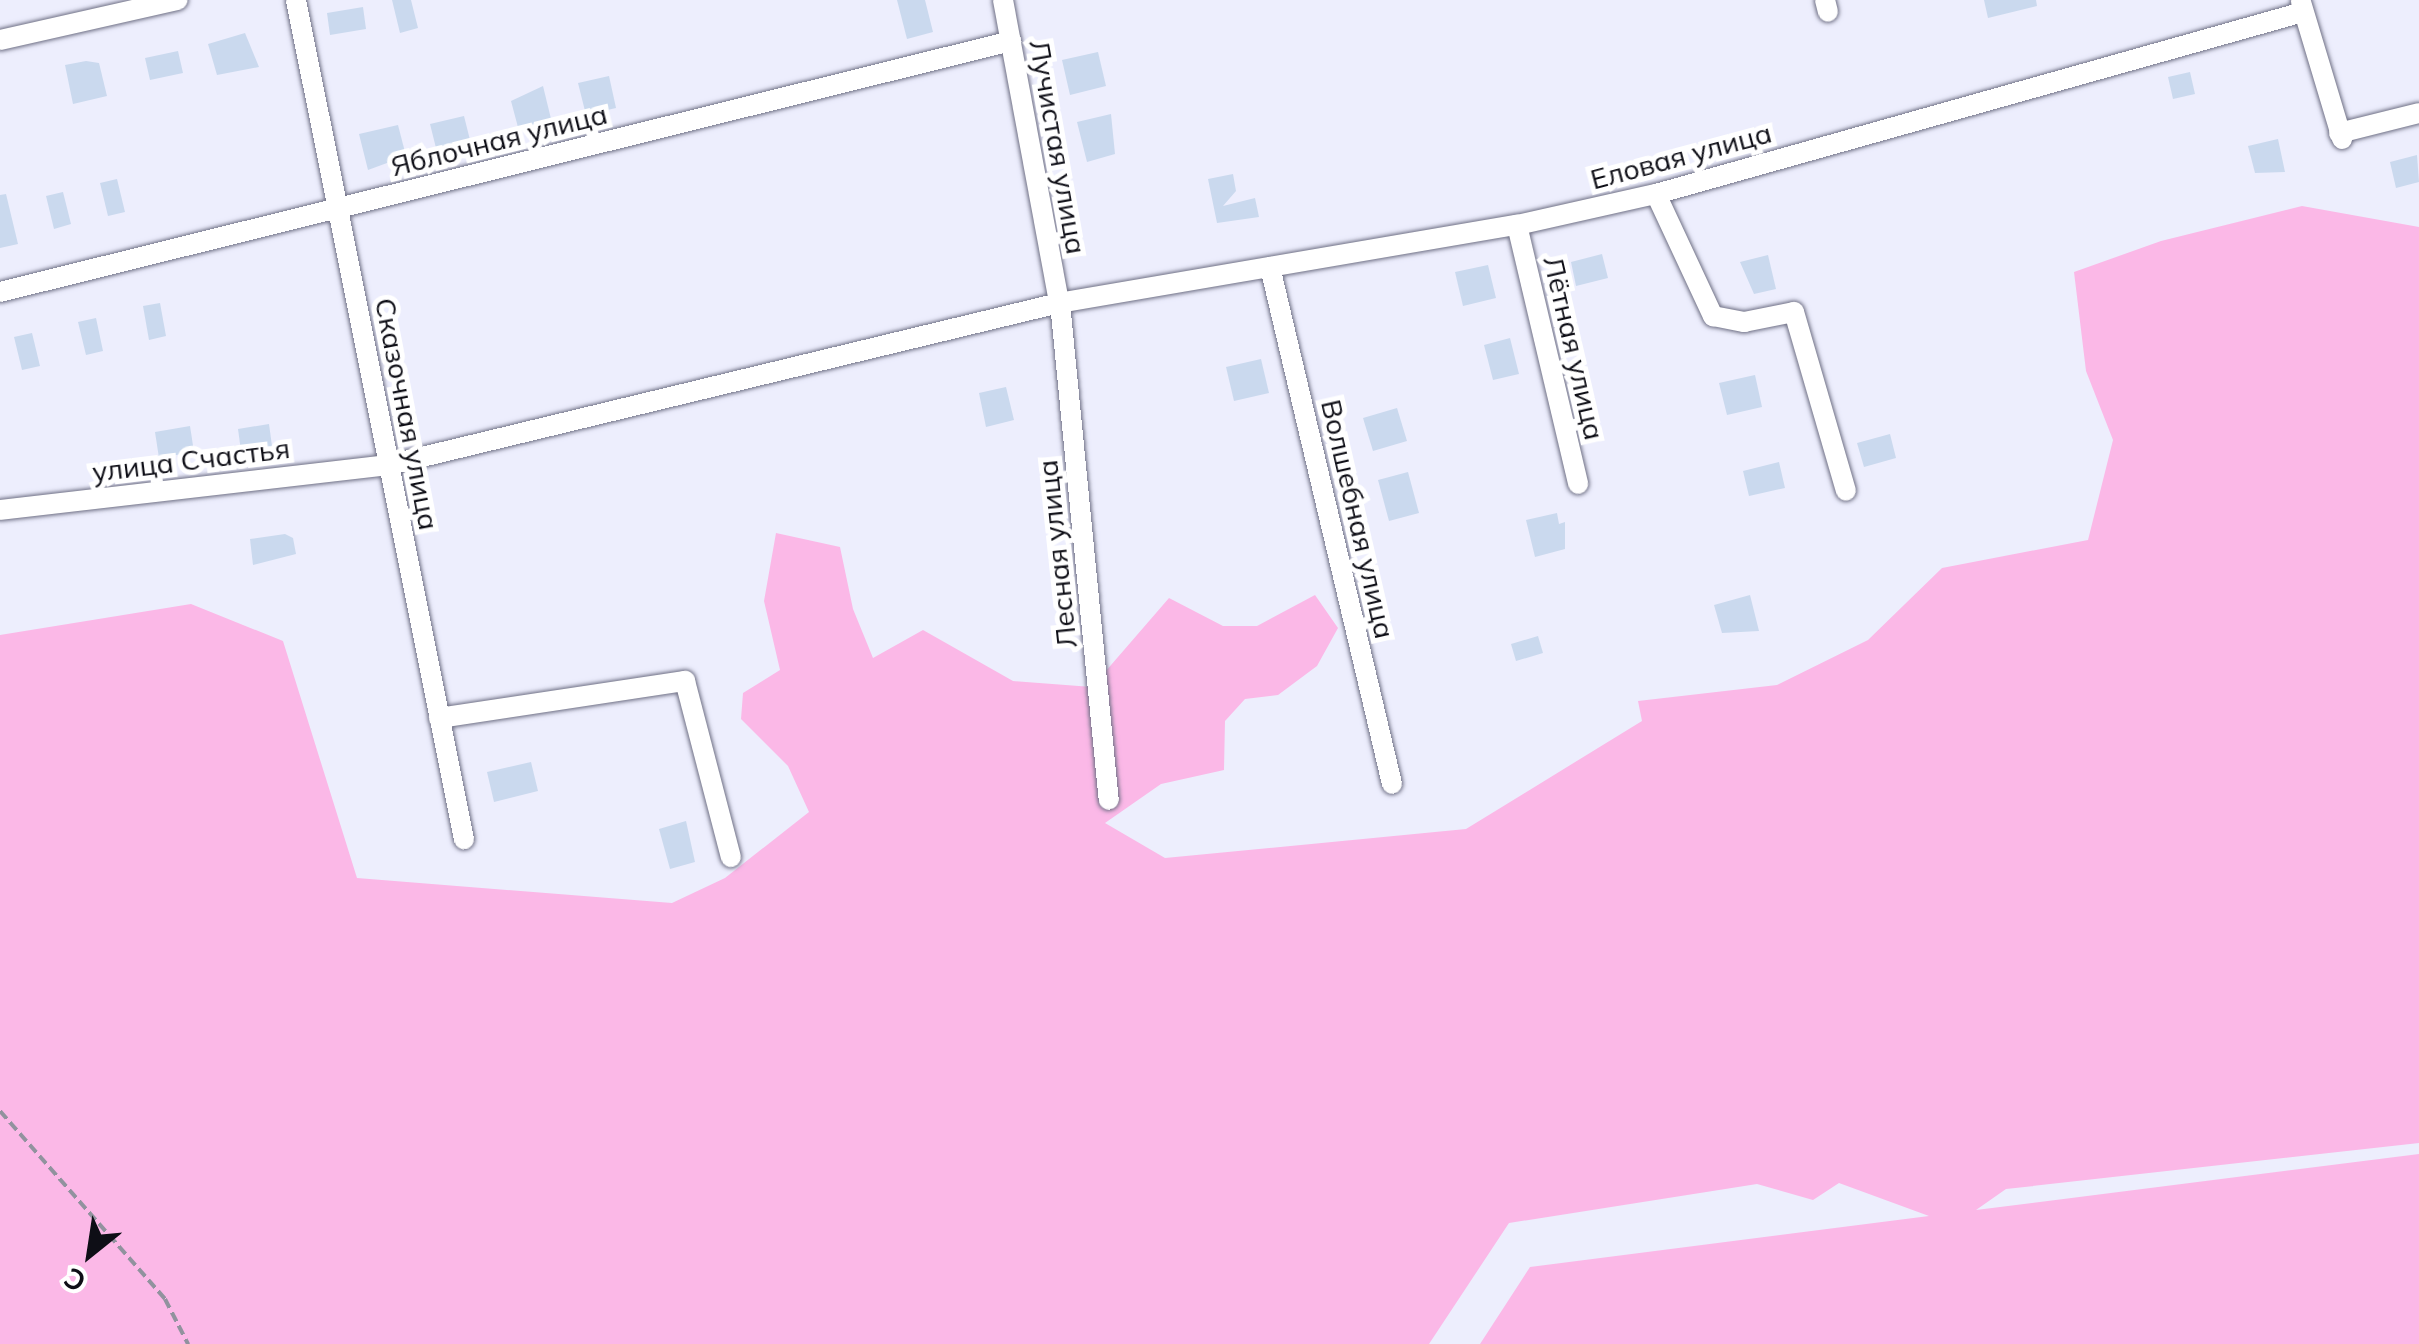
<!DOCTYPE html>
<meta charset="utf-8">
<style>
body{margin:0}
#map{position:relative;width:2419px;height:1344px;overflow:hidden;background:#edeefd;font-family:Mulish,sans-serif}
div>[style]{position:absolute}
.green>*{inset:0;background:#fbb8e7}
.building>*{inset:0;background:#cad9ee}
.path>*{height:4px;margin-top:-2px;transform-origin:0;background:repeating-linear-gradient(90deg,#91929e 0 10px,transparent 0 15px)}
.roads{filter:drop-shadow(0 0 2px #6f7085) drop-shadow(0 0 2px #6f7085)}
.street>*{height:20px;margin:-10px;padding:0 10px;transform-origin:10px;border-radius:10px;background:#fff}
span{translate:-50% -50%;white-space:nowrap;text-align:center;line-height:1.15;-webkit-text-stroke:10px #fff;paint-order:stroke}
.street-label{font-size:28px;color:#0e0e16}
.north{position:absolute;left:40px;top:1204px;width:100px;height:100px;-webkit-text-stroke:8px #fff;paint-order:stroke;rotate:210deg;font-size:28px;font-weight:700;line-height:40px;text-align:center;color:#0e0e16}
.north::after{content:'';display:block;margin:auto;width:35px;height:45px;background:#0e0e16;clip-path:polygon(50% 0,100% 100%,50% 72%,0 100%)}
</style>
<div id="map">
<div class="green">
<div style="clip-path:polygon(2302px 206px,2419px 227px,2419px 1143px,2006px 1189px,1976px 1210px,2419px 1154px,2419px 1344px,1480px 1344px,1530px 1267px,1929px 1216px,1839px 1183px,1813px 1200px,1757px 1184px,1509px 1223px,1429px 1344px,0 1344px,0 635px,191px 604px,283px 641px,357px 878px,672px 903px,725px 878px,809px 812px,788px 766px,741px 719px,743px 693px,780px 670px,764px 601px,776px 533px,840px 547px,853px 609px,873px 658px,923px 630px,1013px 681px,1092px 687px,1169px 598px,1223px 626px,1257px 626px,1315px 595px,1338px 628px,1317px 666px,1278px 695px,1245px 699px,1225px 721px,1224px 770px,1161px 784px,1105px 823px,1165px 858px,1466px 829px,1642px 721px,1638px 701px,1777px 685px,1868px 640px,1942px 568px,2088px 540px,2113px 440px,2086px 371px,2074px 272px,2161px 241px)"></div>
</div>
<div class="building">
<div style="clip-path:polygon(392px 0,411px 0,418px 28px,400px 33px)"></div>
<div style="clip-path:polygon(897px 0,925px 0,933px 32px,907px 39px)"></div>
<div style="clip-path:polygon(1984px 0,2036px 0,2037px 6px,1988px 18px)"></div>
<div style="clip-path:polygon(363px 7px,366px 29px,330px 35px,327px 13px)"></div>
<div style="clip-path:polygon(245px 33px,259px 67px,217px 75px,208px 44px)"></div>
<div style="clip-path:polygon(178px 51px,183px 73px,150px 80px,145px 58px)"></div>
<div style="clip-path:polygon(1098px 52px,1106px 86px,1070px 95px,1062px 60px)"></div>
<div style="clip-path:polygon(86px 61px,99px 63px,107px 96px,73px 104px,65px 65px)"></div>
<div style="clip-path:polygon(2190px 72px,2195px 94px,2173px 99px,2168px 77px)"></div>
<div style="clip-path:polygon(609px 76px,616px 108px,586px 115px,578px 83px)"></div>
<div style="clip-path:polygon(543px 86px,552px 123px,544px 131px,519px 131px,511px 101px)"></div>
<div style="clip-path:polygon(1111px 114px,1115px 154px,1087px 162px,1077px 122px)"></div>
<div style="clip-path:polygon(464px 116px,470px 140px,436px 148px,430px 124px)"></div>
<div style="clip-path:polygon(398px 125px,406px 156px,368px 170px,359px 134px)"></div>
<div style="clip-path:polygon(2278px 139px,2285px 172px,2255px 173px,2248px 146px)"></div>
<div style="clip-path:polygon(2417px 155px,2419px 182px,2396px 188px,2390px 162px)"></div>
<div style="clip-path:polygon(1233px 174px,1236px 191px,1223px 206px,1255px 198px,1259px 217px,1217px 223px,1208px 179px)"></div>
<div style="clip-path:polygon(117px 179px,125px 212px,108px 216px,100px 183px)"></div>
<div style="clip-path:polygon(63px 192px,71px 224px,54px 229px,46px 196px)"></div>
<div style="clip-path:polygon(6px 194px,18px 244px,0 248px,0 195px)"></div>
<div style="clip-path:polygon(1602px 254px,1608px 278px,1576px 286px,1571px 262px)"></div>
<div style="clip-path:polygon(1768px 255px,1776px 289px,1754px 294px,1740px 262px)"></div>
<div style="clip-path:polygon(1488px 265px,1496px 298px,1463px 306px,1455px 272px)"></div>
<div style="clip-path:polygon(160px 303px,166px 336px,149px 340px,143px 306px)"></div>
<div style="clip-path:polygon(96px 318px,103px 351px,86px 355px,78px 322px)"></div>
<div style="clip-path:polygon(32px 333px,40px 366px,22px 370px,14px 337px)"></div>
<div style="clip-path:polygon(1510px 338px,1519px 374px,1493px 380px,1484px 345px)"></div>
<div style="clip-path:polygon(1261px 359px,1269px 393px,1234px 401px,1226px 367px)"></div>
<div style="clip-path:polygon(1755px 375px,1762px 407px,1727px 415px,1719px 383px)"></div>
<div style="clip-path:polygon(1006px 387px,1014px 420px,986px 427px,979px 393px)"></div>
<div style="clip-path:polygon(1397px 408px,1407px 441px,1373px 451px,1363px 418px)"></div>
<div style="clip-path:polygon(269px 424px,272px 446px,241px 451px,238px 429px)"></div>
<div style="clip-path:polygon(190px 426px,194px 452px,159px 458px,155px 432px)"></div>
<div style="clip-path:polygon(1890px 434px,1896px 458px,1864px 467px,1857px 443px)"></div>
<div style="clip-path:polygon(1779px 462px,1785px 488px,1749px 496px,1743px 471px)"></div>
<div style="clip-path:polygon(1408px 472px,1419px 513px,1389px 521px,1378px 480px)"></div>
<div style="clip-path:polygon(1557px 513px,1559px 524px,1565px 522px,1565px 549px,1535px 557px,1526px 520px)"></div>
<div style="clip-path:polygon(285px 534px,293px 538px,296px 554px,253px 565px,250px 539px)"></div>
<div style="clip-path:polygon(1750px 595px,1759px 631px,1722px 633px,1714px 605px)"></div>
<div style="clip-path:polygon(1538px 636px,1543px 653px,1516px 661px,1511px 644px)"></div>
<div style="clip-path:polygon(531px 762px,538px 791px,494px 802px,487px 772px)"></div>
<div style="clip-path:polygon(686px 821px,695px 862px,670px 869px,659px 829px)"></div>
</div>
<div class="path">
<div style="left:0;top:1111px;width:250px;rotate:48.7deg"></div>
<div style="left:165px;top:1299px;width:51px;rotate:62.9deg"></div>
</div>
<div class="roads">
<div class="street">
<div style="left:296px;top:0;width:856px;rotate:78.68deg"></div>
<div style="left:1003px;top:0;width:308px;rotate:79.5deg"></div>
<div style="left:1825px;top:0;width:12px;rotate:76deg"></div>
<div style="left:2301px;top:2px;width:143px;rotate:73.3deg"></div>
<div style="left:0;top:40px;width:182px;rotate:-12.7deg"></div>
<div style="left:2339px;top:133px;width:82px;rotate:-14deg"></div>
<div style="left:1656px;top:194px;width:135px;rotate:65deg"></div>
<div style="left:1713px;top:316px;width:32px;rotate:11deg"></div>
<div style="left:1744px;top:322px;width:51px;rotate:-11.3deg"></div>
<div style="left:1794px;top:312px;width:186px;rotate:73.8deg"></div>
<div style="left:1517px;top:225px;width:266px;rotate:76.7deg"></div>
<div style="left:1270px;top:267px;width:531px;rotate:76.72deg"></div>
<div style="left:0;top:292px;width:1042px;rotate:-13.94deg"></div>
<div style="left:1060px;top:303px;width:499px;rotate:84.4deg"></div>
<div style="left:0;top:510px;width:392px;rotate:-6.6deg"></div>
<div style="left:389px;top:465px;width:689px;rotate:-13.59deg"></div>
<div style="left:1059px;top:303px;width:465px;rotate:-9.7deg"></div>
<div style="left:1517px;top:225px;width:142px;rotate:-12.6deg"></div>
<div style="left:1656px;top:194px;width:672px;rotate:-15.71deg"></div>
<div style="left:439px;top:718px;width:249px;rotate:-8.6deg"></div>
<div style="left:685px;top:681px;width:182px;rotate:75.4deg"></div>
</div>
</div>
<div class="street-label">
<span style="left:499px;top:140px;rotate:-14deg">Яблочная улица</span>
<span style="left:1058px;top:147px;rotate:80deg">Лучистая улица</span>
<span style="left:1681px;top:156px;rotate:-15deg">Еловая улица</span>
<span style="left:1574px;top:348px;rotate:77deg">Лётная улица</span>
<span style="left:407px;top:414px;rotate:79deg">Сказочная улица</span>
<span style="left:191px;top:460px;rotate:-7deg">улица Счастья</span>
<span style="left:1358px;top:519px;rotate:77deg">Волшебная улица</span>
<span style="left:1057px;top:554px;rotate:-96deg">Лесная улица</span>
</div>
<div class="north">С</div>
</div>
